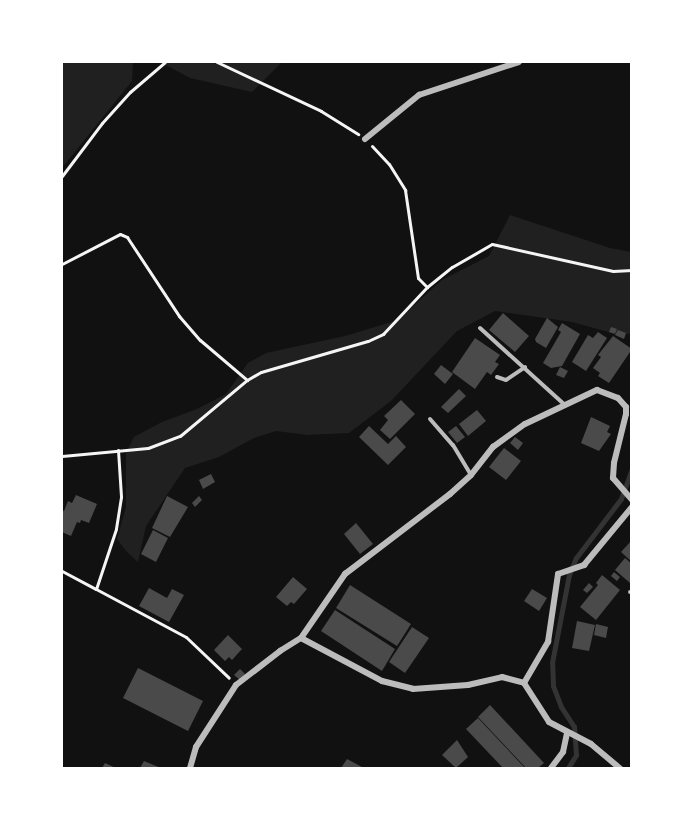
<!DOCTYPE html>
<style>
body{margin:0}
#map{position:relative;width:693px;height:830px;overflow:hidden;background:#111;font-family:"Sofia Sans Condensed",sans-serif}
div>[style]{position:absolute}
.green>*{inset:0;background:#202020}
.stream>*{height:4.5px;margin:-2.25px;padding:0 2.25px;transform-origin:2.25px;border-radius:2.25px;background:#333}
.building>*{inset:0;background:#4a4a4a}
.path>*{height:3px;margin:-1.5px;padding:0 1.5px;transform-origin:1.5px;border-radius:1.5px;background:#f5f5f5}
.service>*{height:4px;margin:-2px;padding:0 2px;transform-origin:2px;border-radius:2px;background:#bcbcbc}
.minor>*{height:6px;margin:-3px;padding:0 3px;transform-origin:3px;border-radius:3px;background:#bcbcbc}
span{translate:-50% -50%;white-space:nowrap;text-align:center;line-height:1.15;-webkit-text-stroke:6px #fff;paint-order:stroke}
.frame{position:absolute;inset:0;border:63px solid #fff;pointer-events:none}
</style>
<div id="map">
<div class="green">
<div style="clip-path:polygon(62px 62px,133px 62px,132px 81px,62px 168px)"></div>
<div style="clip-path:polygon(160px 62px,282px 62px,252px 92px,190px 78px)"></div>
<div style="clip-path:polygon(510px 215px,610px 248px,631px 252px,631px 334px,612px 333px,572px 322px,495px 311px,457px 331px,391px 401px,349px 433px,308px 435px,276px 431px,254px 438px,219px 457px,185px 468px,146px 526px,138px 562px,126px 551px,117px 539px,126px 507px,126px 453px,134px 437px,162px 422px,197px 409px,226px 394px,248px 363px,266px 353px,345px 336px,398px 320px,442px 280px,489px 256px)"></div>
</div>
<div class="stream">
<div style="left:568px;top:768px;width:15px;rotate:-58deg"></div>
<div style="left:576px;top:755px;width:28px;rotate:-94deg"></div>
<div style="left:574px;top:727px;width:24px;rotate:-123deg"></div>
<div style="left:561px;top:707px;width:22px;rotate:-111deg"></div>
<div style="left:553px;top:686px;width:23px;rotate:-92deg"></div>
<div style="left:552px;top:663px;width:90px;rotate:-79.1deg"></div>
<div style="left:569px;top:575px;width:18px;rotate:-68deg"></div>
<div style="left:576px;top:558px;width:74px;rotate:-52.7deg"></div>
<div style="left:621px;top:499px;width:33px;rotate:-70deg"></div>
</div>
<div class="building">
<div style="clip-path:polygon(503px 313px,529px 336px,515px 352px,489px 330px)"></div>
<div style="clip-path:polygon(547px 318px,558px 327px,546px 348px,536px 342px,535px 339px)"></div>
<div style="clip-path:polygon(562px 323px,580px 334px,562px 366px,551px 368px,543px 363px,561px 332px,558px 330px)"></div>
<div style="clip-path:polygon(611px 327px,617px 329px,615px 334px,609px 332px)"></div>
<div style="clip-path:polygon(618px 330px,626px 333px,624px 339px,615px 335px)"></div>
<div style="clip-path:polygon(598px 332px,607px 338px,586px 371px,572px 362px,588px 335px,593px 338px)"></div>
<div style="clip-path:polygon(613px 336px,632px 349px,609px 383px,598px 376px,600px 373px,593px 368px,601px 357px,598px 355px)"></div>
<div style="clip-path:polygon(475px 338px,500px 355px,495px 362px,499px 364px,491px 375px,487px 372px,475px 389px,452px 372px)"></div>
<div style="clip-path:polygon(441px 365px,453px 374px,445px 384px,434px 374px)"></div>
<div style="clip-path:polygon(560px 367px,568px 371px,564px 378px,556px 375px)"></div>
<div style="clip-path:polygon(459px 389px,466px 396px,448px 413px,441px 407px)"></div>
<div style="clip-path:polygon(401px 400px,415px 414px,390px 439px,380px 430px,388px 420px,384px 416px)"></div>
<div style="clip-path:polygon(477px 410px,486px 421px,468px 436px,459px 424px)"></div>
<div style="clip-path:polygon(591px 417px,610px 426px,607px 432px,611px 434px,599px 451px,581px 443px)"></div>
<div style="clip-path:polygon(369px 426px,388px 444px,396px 436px,406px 447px,388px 465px,359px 437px)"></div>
<div style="clip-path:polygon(456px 426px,465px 437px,457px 443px,448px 432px)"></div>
<div style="clip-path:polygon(515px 437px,523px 443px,518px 450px,510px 443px)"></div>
<div style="clip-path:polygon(504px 448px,521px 461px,506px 480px,489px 467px)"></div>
<div style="clip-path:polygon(211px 474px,215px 482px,203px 489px,199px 480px)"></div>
<div style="clip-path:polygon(76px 495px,97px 504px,89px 523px,81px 520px,80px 523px,77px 522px,71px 536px,62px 532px,62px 510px,64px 511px,68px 501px,72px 503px)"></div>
<div style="clip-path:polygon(167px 496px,188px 507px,170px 537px,152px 528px)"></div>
<div style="clip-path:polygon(199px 496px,202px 500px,195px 507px,192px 503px)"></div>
<div style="clip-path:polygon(356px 523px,373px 544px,360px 554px,344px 534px)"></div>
<div style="clip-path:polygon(153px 530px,168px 538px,156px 562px,141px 554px)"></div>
<div style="clip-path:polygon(632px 540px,632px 562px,621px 552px)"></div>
<div style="clip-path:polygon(625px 558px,632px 564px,630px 583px,615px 570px)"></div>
<div style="clip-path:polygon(614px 572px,620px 577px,617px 581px,611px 576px)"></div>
<div style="clip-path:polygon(602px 575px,620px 590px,596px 620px,580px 607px,598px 585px,596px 583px)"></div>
<div style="clip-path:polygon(293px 577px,307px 589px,294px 604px,291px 602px,287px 606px,276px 597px)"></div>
<div style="clip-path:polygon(589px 583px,593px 587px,587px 593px,583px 590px)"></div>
<div style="clip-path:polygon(350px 585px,411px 624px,397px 646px,336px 608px)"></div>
<div style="clip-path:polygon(149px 588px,167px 598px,172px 589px,184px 595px,169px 622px,139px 606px)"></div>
<div style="clip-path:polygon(532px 589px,547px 598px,539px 611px,524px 601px)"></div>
<div style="clip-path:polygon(335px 610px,395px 649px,382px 671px,321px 631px)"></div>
<div style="clip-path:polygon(577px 621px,595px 625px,589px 651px,572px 648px)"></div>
<div style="clip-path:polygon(596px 624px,608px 627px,606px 638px,594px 635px)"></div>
<div style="clip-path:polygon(412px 627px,429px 638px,405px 673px,389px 662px)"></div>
<div style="clip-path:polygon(228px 635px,242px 649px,232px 660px,229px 657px,225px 661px,214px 650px)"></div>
<div style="clip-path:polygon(138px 668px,203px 701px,188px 731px,123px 698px)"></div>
<div style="clip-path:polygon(240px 669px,245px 674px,240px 680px,234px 675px)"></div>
<div style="clip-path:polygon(490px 705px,544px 763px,538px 768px,526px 768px,478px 717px)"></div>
<div style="clip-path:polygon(478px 718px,525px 768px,503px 768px,466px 729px)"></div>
<div style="clip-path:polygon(457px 740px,468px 757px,456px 768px,442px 755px)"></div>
<div style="clip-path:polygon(347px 759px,362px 767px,361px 768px,341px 768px)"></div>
<div style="clip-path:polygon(144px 761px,161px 768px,140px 768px)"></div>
<div style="clip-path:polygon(105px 763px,116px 768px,102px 768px)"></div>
</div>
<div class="path">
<div style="left:217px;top:62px;width:115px;rotate:25.2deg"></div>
<div style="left:321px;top:111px;width:44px;rotate:31.9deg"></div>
<div style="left:372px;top:146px;width:25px;rotate:47deg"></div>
<div style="left:389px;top:164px;width:31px;rotate:58deg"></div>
<div style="left:405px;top:190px;width:89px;rotate:81.6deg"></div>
<div style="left:418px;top:278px;width:13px;rotate:45deg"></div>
<div style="left:62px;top:176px;width:66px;rotate:-53deg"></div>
<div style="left:102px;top:123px;width:42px;rotate:-47.9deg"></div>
<div style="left:130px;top:92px;width:46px;rotate:-40.6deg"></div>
<div style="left:62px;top:264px;width:65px;rotate:-27.3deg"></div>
<div style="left:120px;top:234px;width:8px;rotate:23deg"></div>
<div style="left:127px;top:237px;width:95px;rotate:56.6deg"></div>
<div style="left:179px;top:316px;width:32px;rotate:49deg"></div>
<div style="left:200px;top:340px;width:62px;rotate:40.4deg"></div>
<div style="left:118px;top:450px;width:47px;rotate:86.3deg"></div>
<div style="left:121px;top:497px;width:32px;rotate:99deg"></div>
<div style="left:116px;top:529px;width:63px;rotate:108.4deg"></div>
<div style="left:96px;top:589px;width:102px;rotate:28.1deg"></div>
<div style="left:186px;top:637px;width:59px;rotate:43.6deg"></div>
<div style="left:62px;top:456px;width:86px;rotate:-5.3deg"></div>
<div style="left:148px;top:448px;width:34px;rotate:-21deg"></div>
<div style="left:180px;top:436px;width:87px;rotate:-39.9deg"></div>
<div style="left:247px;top:380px;width:16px;rotate:-30deg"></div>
<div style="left:261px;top:372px;width:111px;rotate:-16.2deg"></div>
<div style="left:368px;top:341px;width:17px;rotate:-25deg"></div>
<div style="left:383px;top:334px;width:64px;rotate:-46.9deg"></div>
<div style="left:427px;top:287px;width:32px;rotate:-39deg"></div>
<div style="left:452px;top:267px;width:46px;rotate:-29.9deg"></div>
<div style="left:492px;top:244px;width:124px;rotate:12.6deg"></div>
<div style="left:613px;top:271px;width:19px;rotate:-3deg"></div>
<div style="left:62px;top:571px;width:38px;rotate:28deg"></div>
</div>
<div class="service">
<div style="left:480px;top:328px;width:115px;rotate:42.2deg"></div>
<div style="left:497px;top:377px;width:9px;rotate:18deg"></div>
<div style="left:506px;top:380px;width:23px;rotate:-34deg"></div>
<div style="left:430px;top:419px;width:35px;rotate:49deg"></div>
<div style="left:453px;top:445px;width:35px;rotate:59deg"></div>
<div style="left:630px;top:592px;width:2px"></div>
</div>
<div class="minor">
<div style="left:365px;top:139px;width:70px;rotate:-39.2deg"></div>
<div style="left:419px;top:95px;width:105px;rotate:-18.3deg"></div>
<div style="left:301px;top:638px;width:92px;rotate:28deg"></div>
<div style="left:382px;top:681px;width:32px;rotate:14deg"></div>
<div style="left:413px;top:689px;width:55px;rotate:-4.2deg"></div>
<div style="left:468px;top:685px;width:35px;rotate:-13deg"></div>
<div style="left:502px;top:677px;width:23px;rotate:15deg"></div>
<div style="left:524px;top:683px;width:46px;rotate:57.3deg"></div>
<div style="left:549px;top:722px;width:47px;rotate:27.6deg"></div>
<div style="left:591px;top:744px;width:38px;rotate:40deg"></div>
<div style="left:524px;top:683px;width:48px;rotate:-59.7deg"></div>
<div style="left:548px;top:642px;width:69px;rotate:-81.6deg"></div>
<div style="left:558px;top:574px;width:28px;rotate:-19deg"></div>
<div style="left:584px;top:565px;width:75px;rotate:-50.4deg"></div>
<div style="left:190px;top:768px;width:22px;rotate:-74deg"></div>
<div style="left:196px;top:747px;width:74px;rotate:-57.2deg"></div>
<div style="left:236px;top:685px;width:56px;rotate:-37.7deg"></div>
<div style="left:280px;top:651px;width:25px;rotate:-32deg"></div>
<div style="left:301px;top:638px;width:78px;rotate:-55.5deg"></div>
<div style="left:345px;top:574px;width:132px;rotate:-37.3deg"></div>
<div style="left:450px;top:494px;width:28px;rotate:-42deg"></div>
<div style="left:471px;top:475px;width:36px;rotate:-52deg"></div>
<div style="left:493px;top:447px;width:39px;rotate:-36deg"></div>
<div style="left:525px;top:424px;width:80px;rotate:-25.3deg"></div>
<div style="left:597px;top:390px;width:22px;rotate:21deg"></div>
<div style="left:618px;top:398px;width:12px;rotate:48deg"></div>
<div style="left:626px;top:407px;width:7px;rotate:90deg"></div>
<div style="left:626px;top:414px;width:50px;rotate:103.8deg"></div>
<div style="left:614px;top:463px;width:15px;rotate:94deg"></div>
<div style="left:613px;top:478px;width:29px;rotate:49deg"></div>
<div style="left:551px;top:768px;width:20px;rotate:-53deg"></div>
<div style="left:563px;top:752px;width:19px;rotate:-78deg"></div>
</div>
<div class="frame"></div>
</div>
